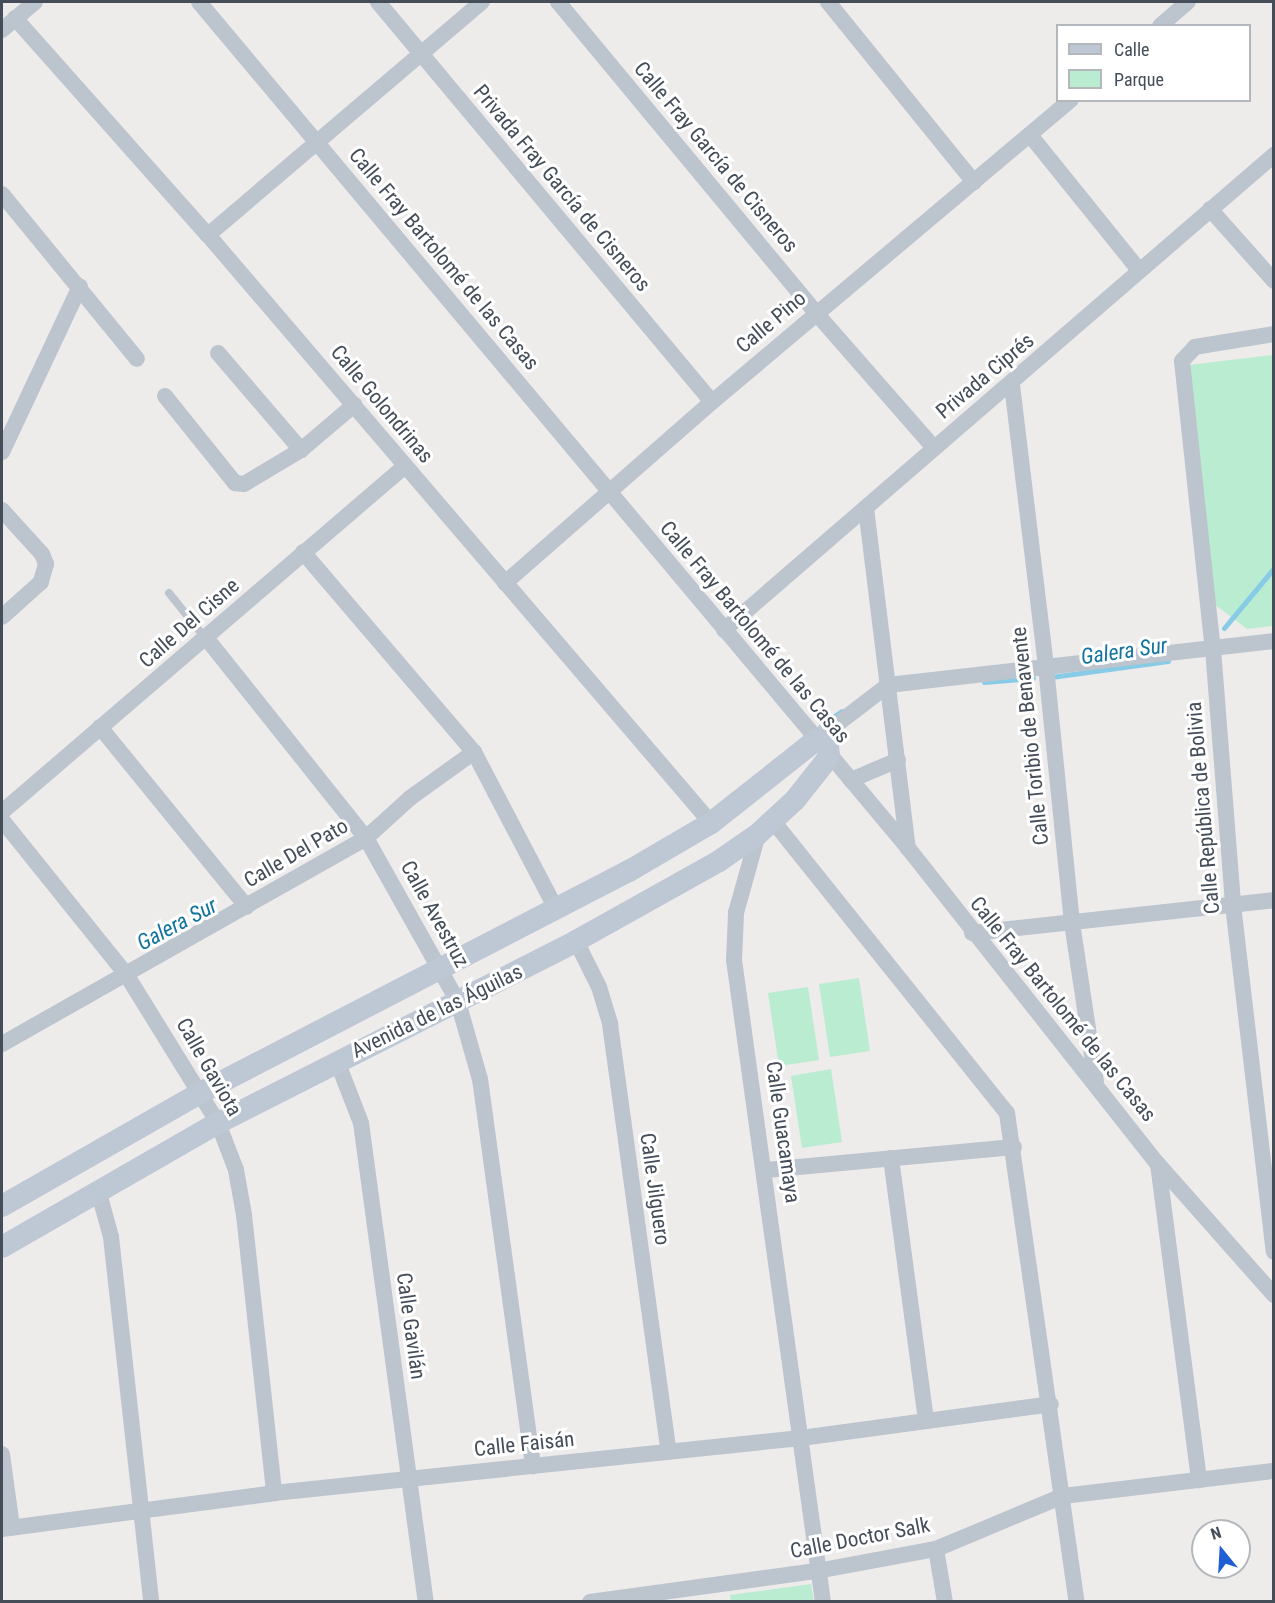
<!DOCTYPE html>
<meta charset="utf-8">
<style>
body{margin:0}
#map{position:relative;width:1275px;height:1603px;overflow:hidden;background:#eeebeb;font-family:"Roboto Condensed",sans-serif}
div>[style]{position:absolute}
.green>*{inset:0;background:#b9ecd1}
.stream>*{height:5px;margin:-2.5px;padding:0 2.5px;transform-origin:2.5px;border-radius:2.5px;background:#87cbe7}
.lane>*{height:8px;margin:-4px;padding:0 4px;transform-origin:4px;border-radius:4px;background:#bcc4cd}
.street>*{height:16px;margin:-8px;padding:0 8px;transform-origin:8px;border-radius:8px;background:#bcc4cd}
.secondary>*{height:22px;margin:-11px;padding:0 11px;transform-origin:11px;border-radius:11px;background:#bec7d4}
span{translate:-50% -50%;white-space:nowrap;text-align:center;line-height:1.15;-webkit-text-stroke:6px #fff;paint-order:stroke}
.street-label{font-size:21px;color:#444d58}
.water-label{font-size:22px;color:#11749e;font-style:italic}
.frame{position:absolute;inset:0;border:3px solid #444d58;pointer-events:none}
.legend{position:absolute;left:1056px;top:24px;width:195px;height:78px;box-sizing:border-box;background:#fff;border:2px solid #b4b8bc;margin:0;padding:8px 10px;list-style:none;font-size:18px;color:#444d58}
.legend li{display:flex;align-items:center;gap:12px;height:30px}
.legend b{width:30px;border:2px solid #b4b8bc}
.north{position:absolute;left:1191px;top:1519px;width:60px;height:60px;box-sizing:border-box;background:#fff;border:2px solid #b4b8bc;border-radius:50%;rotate:342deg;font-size:16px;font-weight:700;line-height:24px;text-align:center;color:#444d58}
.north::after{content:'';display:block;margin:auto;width:21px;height:27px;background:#1f5ed4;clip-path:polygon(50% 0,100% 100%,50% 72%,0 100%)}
</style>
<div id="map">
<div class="green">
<div style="clip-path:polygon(1273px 355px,1273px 626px,1247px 629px,1213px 603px,1189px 365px)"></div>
<div style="clip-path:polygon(859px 978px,870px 1051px,830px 1057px,819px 984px)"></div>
<div style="clip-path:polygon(808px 987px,819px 1060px,779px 1066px,768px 993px)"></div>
<div style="clip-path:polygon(831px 1069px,842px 1142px,802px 1148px,791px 1076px)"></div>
<div style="clip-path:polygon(811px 1584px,814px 1601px,731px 1601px,730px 1595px)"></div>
</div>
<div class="stream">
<div style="left:1224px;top:628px;width:78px;rotate:-50.2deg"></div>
<div style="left:1051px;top:677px;width:118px;rotate:-7.8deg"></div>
<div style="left:984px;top:682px;width:49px;rotate:-4.7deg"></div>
<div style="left:821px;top:725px;width:25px;rotate:-34deg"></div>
</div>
<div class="lane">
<div style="left:169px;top:593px;width:59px;rotate:51.2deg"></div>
</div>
<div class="street">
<div style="left:199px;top:2px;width:1104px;rotate:50.03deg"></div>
<div style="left:908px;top:848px;width:403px;rotate:51.7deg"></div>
<div style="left:1158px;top:1164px;width:175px;rotate:48.5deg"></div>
<div style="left:378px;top:2px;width:521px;rotate:50.14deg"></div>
<div style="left:558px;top:2px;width:404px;rotate:50.3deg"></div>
<div style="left:816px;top:313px;width:179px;rotate:48.8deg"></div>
<div style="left:828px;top:2px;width:232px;rotate:51deg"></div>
<div style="left:15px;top:18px;width:290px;rotate:48.4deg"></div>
<div style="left:208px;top:235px;width:774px;rotate:49.45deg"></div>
<div style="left:1160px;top:26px;width:37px;rotate:-41deg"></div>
<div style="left:2px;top:30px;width:43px;rotate:-40.3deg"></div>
<div style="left:1030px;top:135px;width:174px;rotate:51.1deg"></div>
<div style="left:2px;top:194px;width:213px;rotate:50.7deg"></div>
<div style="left:1210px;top:209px;width:96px;rotate:48.4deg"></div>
<div style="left:208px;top:235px;width:360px;rotate:-40.4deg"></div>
<div style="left:1274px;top:334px;width:80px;rotate:170.7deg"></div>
<div style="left:1195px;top:347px;width:19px;rotate:133deg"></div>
<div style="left:1182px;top:361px;width:290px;rotate:83.9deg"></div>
<div style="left:1213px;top:649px;width:257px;rotate:85.5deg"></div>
<div style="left:1233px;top:905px;width:349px;rotate:83.3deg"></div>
<div style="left:218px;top:353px;width:128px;rotate:49.4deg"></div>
<div style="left:1012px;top:385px;width:284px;rotate:83.1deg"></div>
<div style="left:1046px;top:667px;width:257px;rotate:84.2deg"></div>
<div style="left:1072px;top:923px;width:160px;rotate:81.4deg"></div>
<div style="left:165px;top:396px;width:112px;rotate:51.2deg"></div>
<div style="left:235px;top:483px;width:9px;rotate:6deg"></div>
<div style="left:244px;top:484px;width:66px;rotate:-30.8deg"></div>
<div style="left:301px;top:450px;width:70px;rotate:-40.3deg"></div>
<div style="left:2px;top:452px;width:183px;rotate:-64.8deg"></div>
<div style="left:866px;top:508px;width:343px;rotate:83deg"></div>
<div style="left:2px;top:510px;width:59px;rotate:47.7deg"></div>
<div style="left:42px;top:554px;width:11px;rotate:68deg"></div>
<div style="left:46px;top:564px;width:19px;rotate:106deg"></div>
<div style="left:41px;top:582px;width:52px;rotate:138.1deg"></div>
<div style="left:303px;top:552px;width:263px;rotate:49.5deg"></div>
<div style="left:474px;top:752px;width:179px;rotate:62.4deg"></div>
<div style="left:505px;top:583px;width:275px;rotate:-41.2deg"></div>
<div style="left:712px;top:402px;width:469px;rotate:-40.1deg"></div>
<div style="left:724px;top:630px;width:727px;rotate:-40.82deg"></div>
<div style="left:207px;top:639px;width:255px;rotate:51.4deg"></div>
<div style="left:366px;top:838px;width:188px;rotate:60.7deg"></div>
<div style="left:458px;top:1002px;width:80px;rotate:74.1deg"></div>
<div style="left:480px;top:1079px;width:391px;rotate:82.2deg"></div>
<div style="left:100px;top:727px;width:232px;rotate:50.8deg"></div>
<div style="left:819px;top:738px;width:87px;rotate:-37.5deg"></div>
<div style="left:888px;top:685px;width:388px;rotate:-6.5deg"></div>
<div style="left:851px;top:780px;width:51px;rotate:-23.1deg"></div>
<div style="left:2px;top:812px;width:531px;rotate:-40.65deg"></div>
<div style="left:2px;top:820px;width:198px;rotate:51.2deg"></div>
<div style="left:126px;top:974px;width:175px;rotate:58.3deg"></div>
<div style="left:218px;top:1123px;width:50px;rotate:69deg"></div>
<div style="left:236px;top:1170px;width:46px;rotate:79.9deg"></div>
<div style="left:244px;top:1215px;width:280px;rotate:83.8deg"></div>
<div style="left:773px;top:821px;width:374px;rotate:51.3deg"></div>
<div style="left:1007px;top:1113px;width:494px;rotate:81.9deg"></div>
<div style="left:758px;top:834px;width:82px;rotate:105.6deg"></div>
<div style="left:736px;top:913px;width:47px;rotate:92.4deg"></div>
<div style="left:734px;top:960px;width:648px;rotate:82.11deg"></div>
<div style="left:972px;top:933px;width:304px;rotate:-6.2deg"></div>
<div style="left:576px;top:941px;width:51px;rotate:63.4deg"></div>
<div style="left:599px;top:987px;width:39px;rotate:73deg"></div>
<div style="left:610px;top:1024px;width:429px;rotate:82.2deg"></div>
<div style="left:2px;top:1044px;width:418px;rotate:-29.5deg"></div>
<div style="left:366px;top:838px;width:59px;rotate:-42.3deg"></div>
<div style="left:410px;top:798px;width:79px;rotate:-35.7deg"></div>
<div style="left:337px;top:1061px;width:66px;rotate:68.8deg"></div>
<div style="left:361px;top:1123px;width:483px;rotate:82.3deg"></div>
<div style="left:891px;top:1158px;width:265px;rotate:82.4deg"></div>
<div style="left:1158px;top:1164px;width:319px;rotate:82.6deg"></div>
<div style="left:766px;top:1170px;width:249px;rotate:-5.3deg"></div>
<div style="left:98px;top:1190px;width:49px;rotate:74.5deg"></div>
<div style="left:111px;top:1237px;width:367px;rotate:83.7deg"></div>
<div style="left:2px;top:1454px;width:74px;rotate:82.2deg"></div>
<div style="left:2px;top:1529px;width:274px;rotate:-7.5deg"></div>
<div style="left:274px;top:1493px;width:530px;rotate:-5.96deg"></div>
<div style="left:801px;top:1438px;width:252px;rotate:-7.7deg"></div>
<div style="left:936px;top:1549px;width:54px;rotate:80.4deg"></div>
<div style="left:590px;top:1602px;width:229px;rotate:-7.8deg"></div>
<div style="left:817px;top:1571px;width:121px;rotate:-10.5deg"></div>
<div style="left:936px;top:1549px;width:138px;rotate:-22.7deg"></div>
<div style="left:1063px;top:1496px;width:212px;rotate:-6.8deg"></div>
</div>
<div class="secondary">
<div style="left:2px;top:1206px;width:230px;rotate:-29.7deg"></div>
<div style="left:202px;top:1092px;width:481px;rotate:-27.4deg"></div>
<div style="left:629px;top:871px;width:95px;rotate:-30.3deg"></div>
<div style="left:711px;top:823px;width:134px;rotate:-38.3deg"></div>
<div style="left:2px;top:1247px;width:249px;rotate:-29.9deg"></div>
<div style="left:218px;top:1123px;width:402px;rotate:-26.9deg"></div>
<div style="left:576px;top:941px;width:164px;rotate:-29.2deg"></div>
<div style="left:719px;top:861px;width:47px;rotate:-34.7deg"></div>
<div style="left:758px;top:834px;width:50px;rotate:-42.6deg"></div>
<div style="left:795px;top:800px;width:55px;rotate:-51.7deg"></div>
<div style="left:829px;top:757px;width:24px;rotate:-95deg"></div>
</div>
<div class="street-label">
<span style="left:716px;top:157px;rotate:50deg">Calle Fray García de Cisneros</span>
<span style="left:562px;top:188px;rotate:50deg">Privada Fray García de Cisneros</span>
<span style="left:444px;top:259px;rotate:50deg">Calle Fray Bartolomé de las Casas</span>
<span style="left:771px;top:322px;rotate:-40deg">Calle Pino</span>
<span style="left:985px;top:376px;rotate:-40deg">Privada Ciprés</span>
<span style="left:382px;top:404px;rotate:50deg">Calle Golondrinas</span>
<span style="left:189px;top:623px;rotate:-41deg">Calle Del Cisne</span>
<span style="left:755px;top:632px;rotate:50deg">Calle Fray Bartolomé de las Casas</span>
<span style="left:1030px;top:736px;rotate:-96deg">Calle Toribio de Benavente</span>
<span style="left:1203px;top:808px;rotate:-95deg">Calle República de Bolivia</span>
<span style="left:296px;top:853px;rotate:-30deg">Calle Del Pato</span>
<span style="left:435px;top:914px;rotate:61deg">Calle Avestruz</span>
<span style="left:1063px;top:1009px;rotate:51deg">Calle Fray Bartolomé de las Casas</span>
<span style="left:437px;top:1011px;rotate:-26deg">Avenida de las Águilas</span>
<span style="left:209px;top:1067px;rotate:60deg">Calle Gaviota</span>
<span style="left:783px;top:1132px;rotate:82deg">Calle Guacamaya</span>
<span style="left:655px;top:1189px;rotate:82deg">Calle Jilguero</span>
<span style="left:411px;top:1326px;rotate:82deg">Calle Gavilán</span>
<span style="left:524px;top:1444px;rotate:-6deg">Calle Faisán</span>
<span style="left:860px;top:1538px;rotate:-11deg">Calle Doctor Salk</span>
</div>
<div class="water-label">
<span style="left:1124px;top:651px;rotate:-8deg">Galera Sur</span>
<span style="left:177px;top:924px;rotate:-28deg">Galera Sur</span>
</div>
<div class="frame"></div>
<ul class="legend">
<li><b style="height:8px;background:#bec7d4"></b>Calle</li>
<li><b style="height:16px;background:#b9ecd1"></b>Parque</li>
</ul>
<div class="north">N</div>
</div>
